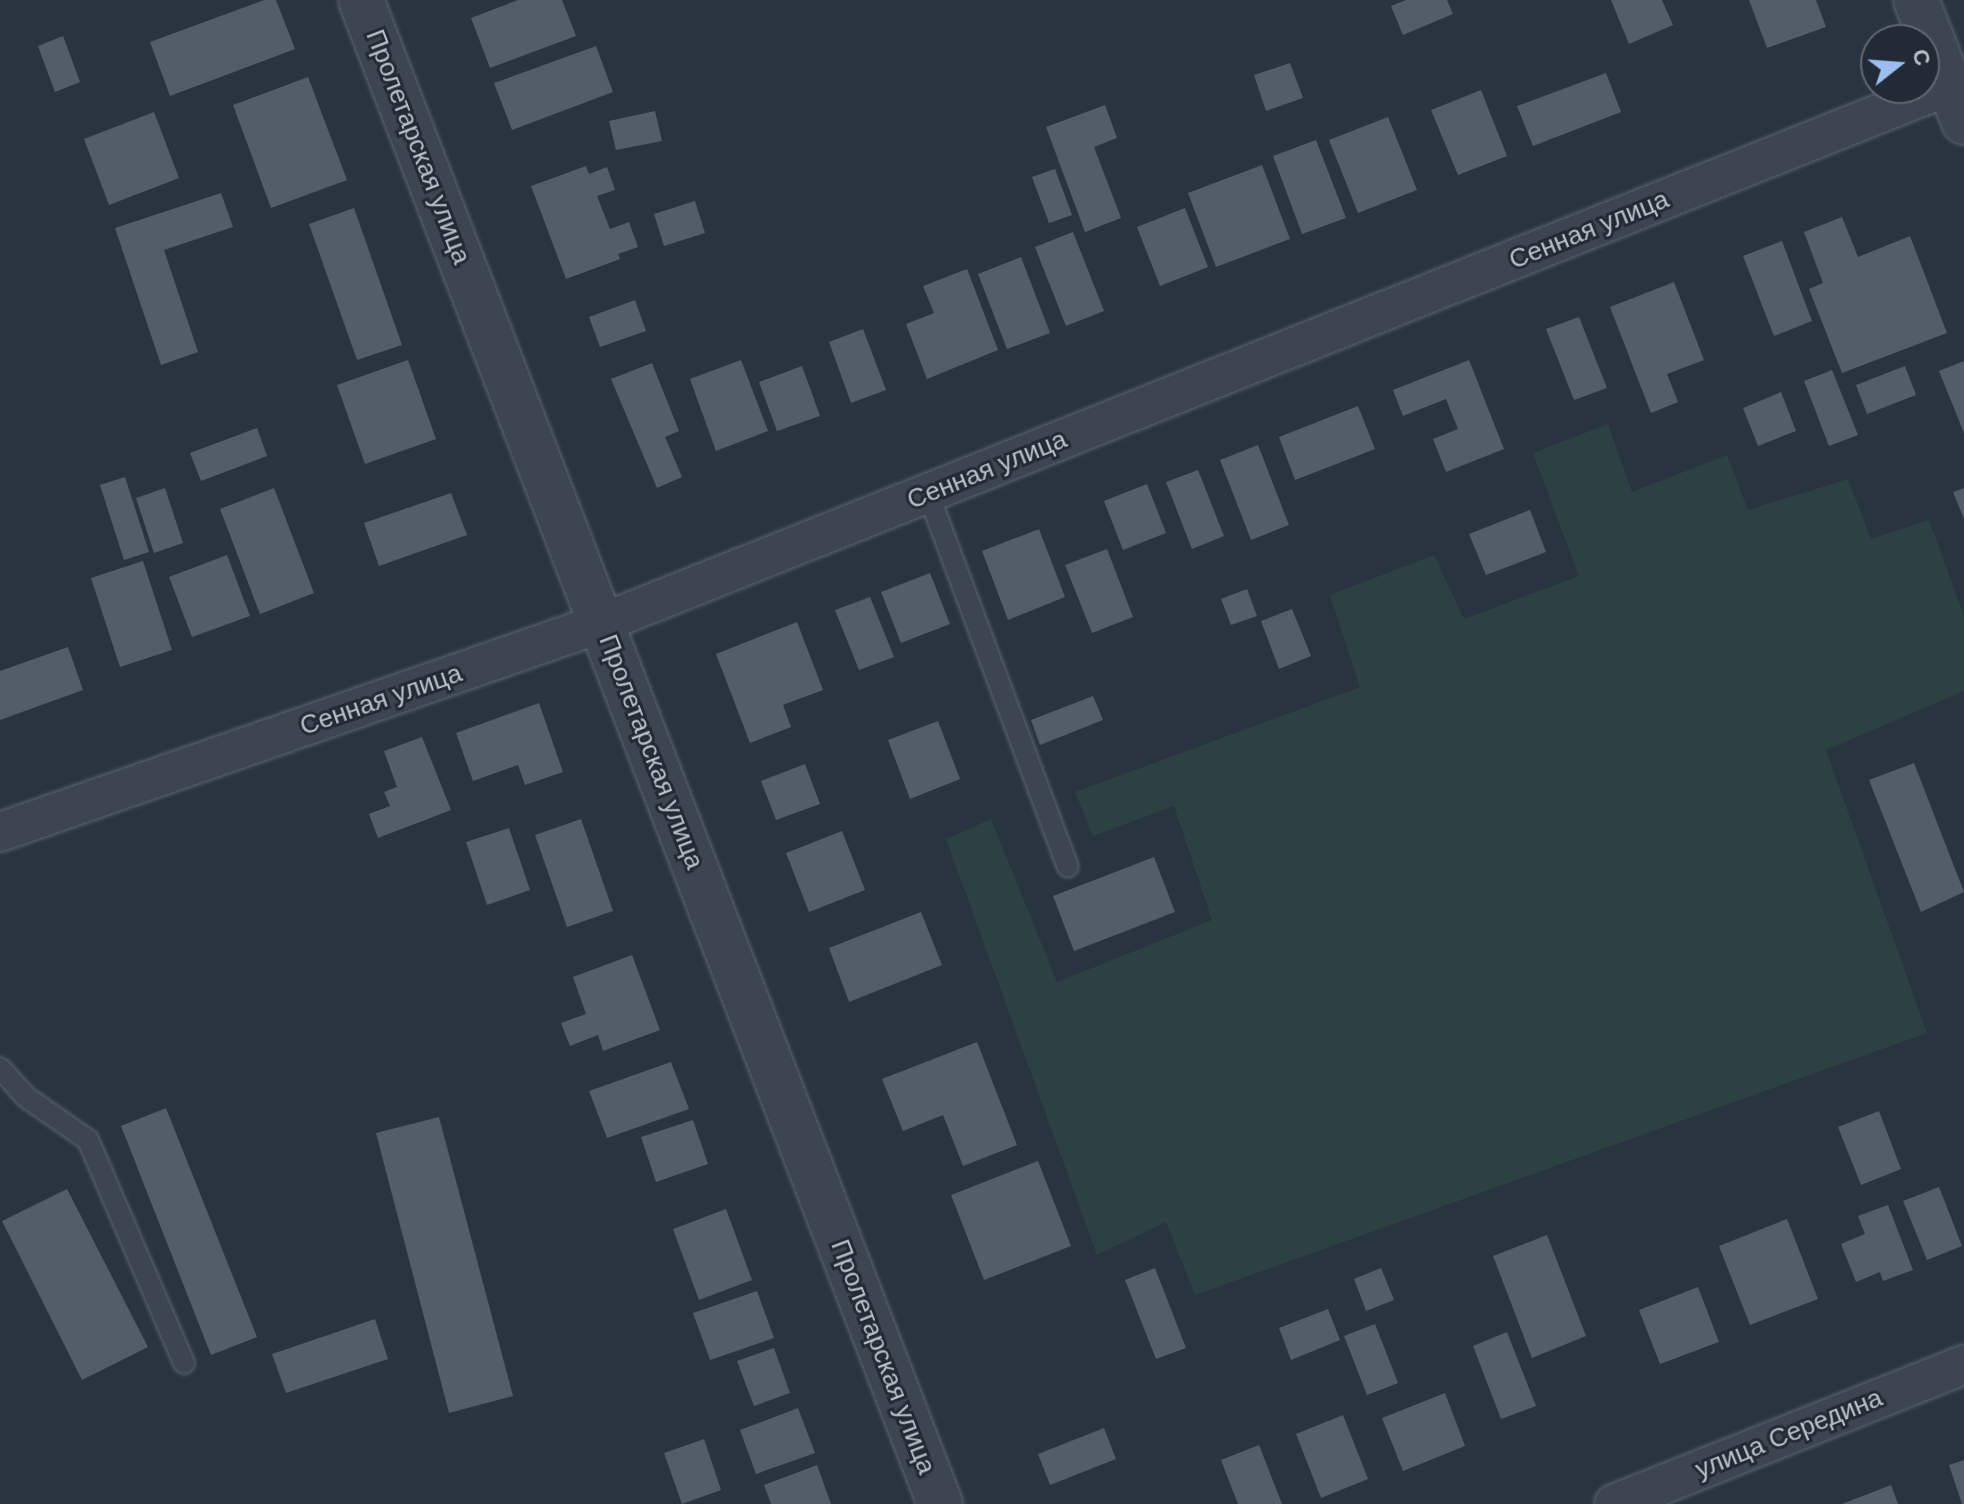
<!DOCTYPE html>
<meta charset="utf-8">
<style>
body{margin:0}
#map{position:relative;width:1964px;height:1504px;overflow:hidden;background:#293440;font-family:Helvetica,sans-serif}
div>[style]{position:absolute}
.green>*{inset:0;background:#2c4142}
.building>*{inset:0;background:#535d6a}
.roads{filter:drop-shadow(0 0 2px #5b646d) drop-shadow(0 0 2px #5b646d)}
.service>*{height:20px;margin:-10px;padding:0 10px;transform-origin:10px;border-radius:10px;background:#3d4650}
.minor>*{height:38px;margin:-19px;padding:0 19px;transform-origin:19px;border-radius:19px;background:#3d4650}
.tertiary>*{height:44px;margin:-22px;padding:0 22px;transform-origin:22px;border-radius:22px;background:#3d4650}
span{translate:-50% -50%;white-space:nowrap;text-align:center;line-height:1.15;-webkit-text-stroke:6px #222b35;paint-order:stroke}
.street-label{font-size:26px;color:#bac1ca}
.north{position:absolute;left:1860px;top:24px;width:80px;height:80px;box-sizing:border-box;background:#222b35;border:2px solid #5f6771;border-radius:50%;rotate:73deg;font-size:22px;font-weight:700;line-height:32px;text-align:center;color:#bac1ca}
.north::after{content:'';display:block;margin:auto;width:28px;height:36px;background:#9bbeee;clip-path:polygon(50% 0,100% 100%,50% 72%,0 100%)}
</style>
<div id="map">
<div class="green">
<div style="clip-path:polygon(1608px 424px,1632px 492px,1727px 455px,1748px 510px,1848px 479px,1871px 539px,1929px 520px,1964px 616px,1964px 691px,1826px 750px,1927px 1033px,1195px 1295px,1166px 1222px,1097px 1255px,946px 839px,991px 819px,1057px 982px,1212px 920px,1174px 806px,1093px 836px,1075px 792px,1360px 687px,1330px 595px,1434px 555px,1464px 619px,1579px 576px,1533px 453px)"></div>
</div>
<div class="building">
<div style="clip-path:polygon(264px 0,276px 0,295px 49px,170px 96px,150px 42px)"></div>
<div style="clip-path:polygon(518px 0,562px 0,576px 36px,490px 68px,471px 18px)"></div>
<div style="clip-path:polygon(1406px 0,1447px 0,1453px 14px,1403px 35px,1391px 6px)"></div>
<div style="clip-path:polygon(1611px 0,1662px 0,1673px 25px,1629px 44px)"></div>
<div style="clip-path:polygon(1749px 0,1816px 0,1826px 27px,1767px 48px)"></div>
<div style="clip-path:polygon(63px 36px,80px 82px,55px 92px,38px 46px)"></div>
<div style="clip-path:polygon(596px 46px,613px 92px,512px 130px,494px 83px)"></div>
<div style="clip-path:polygon(1290px 63px,1303px 98px,1266px 111px,1254px 75px)"></div>
<div style="clip-path:polygon(1606px 73px,1621px 112px,1533px 146px,1517px 106px)"></div>
<div style="clip-path:polygon(308px 77px,347px 180px,271px 208px,233px 105px)"></div>
<div style="clip-path:polygon(1481px 90px,1507px 156px,1458px 175px,1431px 110px)"></div>
<div style="clip-path:polygon(1105px 105px,1117px 138px,1094px 147px,1121px 218px,1085px 232px,1046px 127px)"></div>
<div style="clip-path:polygon(655px 111px,662px 141px,616px 150px,609px 121px)"></div>
<div style="clip-path:polygon(154px 112px,179px 178px,109px 205px,84px 139px)"></div>
<div style="clip-path:polygon(1388px 117px,1417px 190px,1358px 213px,1329px 140px)"></div>
<div style="clip-path:polygon(1316px 140px,1346px 218px,1302px 234px,1273px 156px)"></div>
<div style="clip-path:polygon(1262px 165px,1290px 239px,1216px 267px,1188px 193px)"></div>
<div style="clip-path:polygon(586px 166px,589px 174px,607px 167px,615px 190px,597px 196px,610px 229px,629px 222px,638px 247px,618px 254px,620px 259px,566px 279px,531px 186px)"></div>
<div style="clip-path:polygon(1055px 169px,1072px 215px,1049px 223px,1032px 177px)"></div>
<div style="clip-path:polygon(221px 193px,233px 227px,164px 250px,198px 352px,161px 365px,115px 228px)"></div>
<div style="clip-path:polygon(695px 201px,705px 233px,664px 246px,654px 214px)"></div>
<div style="clip-path:polygon(354px 208px,402px 345px,357px 360px,309px 224px)"></div>
<div style="clip-path:polygon(1185px 208px,1208px 267px,1160px 286px,1137px 227px)"></div>
<div style="clip-path:polygon(1842px 217px,1858px 257px,1910px 236px,1947px 333px,1842px 373px,1809px 289px,1823px 283px,1804px 232px)"></div>
<div style="clip-path:polygon(1073px 232px,1104px 311px,1066px 326px,1035px 247px)"></div>
<div style="clip-path:polygon(1782px 241px,1812px 321px,1774px 336px,1743px 256px)"></div>
<div style="clip-path:polygon(1021px 257px,1050px 333px,1007px 349px,978px 274px)"></div>
<div style="clip-path:polygon(967px 269px,998px 350px,927px 379px,906px 324px,934px 313px,923px 286px)"></div>
<div style="clip-path:polygon(1674px 282px,1704px 360px,1667px 374px,1678px 402px,1651px 413px,1610px 307px)"></div>
<div style="clip-path:polygon(635px 300px,646px 331px,600px 347px,589px 317px)"></div>
<div style="clip-path:polygon(1579px 317px,1607px 388px,1574px 400px,1546px 329px)"></div>
<div style="clip-path:polygon(863px 329px,886px 390px,851px 403px,829px 342px)"></div>
<div style="clip-path:polygon(408px 360px,436px 439px,365px 464px,337px 385px)"></div>
<div style="clip-path:polygon(741px 360px,768px 431px,716px 451px,690px 379px)"></div>
<div style="clip-path:polygon(1469px 360px,1504px 449px,1446px 472px,1433px 439px,1458px 429px,1446px 399px,1403px 416px,1393px 390px)"></div>
<div style="clip-path:polygon(1964px 361px,1964px 433px,1939px 371px)"></div>
<div style="clip-path:polygon(652px 363px,679px 431px,665px 437px,682px 477px,657px 488px,611px 379px)"></div>
<div style="clip-path:polygon(802px 366px,820px 416px,777px 431px,759px 382px)"></div>
<div style="clip-path:polygon(1905px 366px,1916px 395px,1867px 414px,1856px 385px)"></div>
<div style="clip-path:polygon(1832px 370px,1858px 435px,1829px 446px,1804px 381px)"></div>
<div style="clip-path:polygon(1781px 392px,1796px 431px,1758px 446px,1743px 408px)"></div>
<div style="clip-path:polygon(1358px 406px,1375px 449px,1295px 480px,1279px 437px)"></div>
<div style="clip-path:polygon(257px 428px,267px 456px,201px 481px,190px 453px)"></div>
<div style="clip-path:polygon(1258px 445px,1289px 525px,1251px 540px,1220px 460px)"></div>
<div style="clip-path:polygon(1198px 470px,1224px 536px,1192px 549px,1166px 482px)"></div>
<div style="clip-path:polygon(125px 477px,149px 552px,124px 560px,100px 485px)"></div>
<div style="clip-path:polygon(1147px 484px,1166px 533px,1123px 550px,1104px 501px)"></div>
<div style="clip-path:polygon(165px 488px,183px 543px,154px 553px,136px 498px)"></div>
<div style="clip-path:polygon(274px 488px,314px 593px,260px 614px,220px 509px)"></div>
<div style="clip-path:polygon(1964px 488px,1964px 519px,1953px 492px)"></div>
<div style="clip-path:polygon(451px 493px,467px 535px,379px 566px,364px 523px)"></div>
<div style="clip-path:polygon(1530px 510px,1546px 552px,1486px 575px,1469px 534px)"></div>
<div style="clip-path:polygon(1039px 529px,1065px 597px,1008px 620px,982px 551px)"></div>
<div style="clip-path:polygon(1107px 549px,1133px 617px,1092px 633px,1065px 565px)"></div>
<div style="clip-path:polygon(227px 555px,250px 616px,192px 637px,169px 577px)"></div>
<div style="clip-path:polygon(143px 561px,172px 650px,120px 667px,91px 578px)"></div>
<div style="clip-path:polygon(930px 573px,950px 624px,901px 643px,881px 592px)"></div>
<div style="clip-path:polygon(1247px 589px,1257px 616px,1231px 625px,1221px 599px)"></div>
<div style="clip-path:polygon(870px 597px,894px 657px,859px 670px,835px 610px)"></div>
<div style="clip-path:polygon(1292px 609px,1311px 656px,1279px 669px,1261px 621px)"></div>
<div style="clip-path:polygon(797px 622px,823px 690px,783px 705px,791px 727px,750px 743px,716px 654px)"></div>
<div style="clip-path:polygon(68px 647px,83px 690px,0 720px,0 671px)"></div>
<div style="clip-path:polygon(1093px 696px,1103px 720px,1040px 745px,1031px 720px)"></div>
<div style="clip-path:polygon(539px 703px,563px 772px,525px 785px,518px 765px,473px 781px,456px 733px)"></div>
<div style="clip-path:polygon(938px 721px,960px 779px,910px 799px,888px 740px)"></div>
<div style="clip-path:polygon(422px 737px,451px 810px,378px 838px,369px 814px,390px 806px,384px 792px,397px 787px,384px 751px)"></div>
<div style="clip-path:polygon(1914px 763px,1964px 892px,1921px 912px,1869px 780px)"></div>
<div style="clip-path:polygon(805px 764px,820px 804px,776px 820px,761px 781px)"></div>
<div style="clip-path:polygon(581px 819px,613px 911px,567px 927px,535px 835px)"></div>
<div style="clip-path:polygon(509px 828px,530px 890px,487px 905px,466px 842px)"></div>
<div style="clip-path:polygon(842px 831px,865px 890px,809px 912px,786px 853px)"></div>
<div style="clip-path:polygon(1154px 857px,1175px 912px,1074px 951px,1053px 896px)"></div>
<div style="clip-path:polygon(921px 912px,942px 965px,849px 1002px,829px 948px)"></div>
<div style="clip-path:polygon(632px 955px,660px 1030px,603px 1051px,598px 1035px,570px 1046px,561px 1023px,586px 1014px,573px 977px)"></div>
<div style="clip-path:polygon(977px 1042px,1017px 1145px,963px 1166px,943px 1115px,903px 1131px,882px 1079px)"></div>
<div style="clip-path:polygon(671px 1062px,689px 1109px,607px 1138px,589px 1091px)"></div>
<div style="clip-path:polygon(166px 1108px,257px 1337px,211px 1355px,121px 1126px)"></div>
<div style="clip-path:polygon(1879px 1111px,1901px 1169px,1861px 1185px,1838px 1127px)"></div>
<div style="clip-path:polygon(439px 1117px,513px 1396px,449px 1413px,376px 1133px)"></div>
<div style="clip-path:polygon(693px 1120px,708px 1164px,656px 1182px,641px 1137px)"></div>
<div style="clip-path:polygon(1038px 1161px,1071px 1246px,984px 1280px,951px 1195px)"></div>
<div style="clip-path:polygon(1939px 1187px,1962px 1246px,1927px 1260px,1903px 1201px)"></div>
<div style="clip-path:polygon(67px 1189px,148px 1347px,82px 1380px,2px 1221px)"></div>
<div style="clip-path:polygon(1888px 1205px,1913px 1270px,1883px 1281px,1880px 1272px,1856px 1282px,1841px 1244px,1865px 1234px,1858px 1216px)"></div>
<div style="clip-path:polygon(726px 1209px,752px 1280px,699px 1300px,673px 1229px)"></div>
<div style="clip-path:polygon(1787px 1219px,1818px 1299px,1750px 1325px,1719px 1246px)"></div>
<div style="clip-path:polygon(1547px 1235px,1586px 1336px,1532px 1358px,1493px 1256px)"></div>
<div style="clip-path:polygon(1155px 1268px,1186px 1348px,1156px 1359px,1125px 1280px)"></div>
<div style="clip-path:polygon(1381px 1268px,1394px 1300px,1366px 1311px,1354px 1279px)"></div>
<div style="clip-path:polygon(1698px 1287px,1719px 1342px,1660px 1364px,1639px 1310px)"></div>
<div style="clip-path:polygon(757px 1291px,774px 1338px,710px 1360px,693px 1313px)"></div>
<div style="clip-path:polygon(1328px 1309px,1340px 1340px,1291px 1360px,1279px 1328px)"></div>
<div style="clip-path:polygon(375px 1319px,388px 1359px,286px 1393px,272px 1354px)"></div>
<div style="clip-path:polygon(1375px 1324px,1398px 1383px,1367px 1395px,1344px 1336px)"></div>
<div style="clip-path:polygon(1507px 1332px,1536px 1406px,1501px 1419px,1473px 1346px)"></div>
<div style="clip-path:polygon(774px 1348px,790px 1393px,754px 1406px,737px 1361px)"></div>
<div style="clip-path:polygon(1445px 1393px,1465px 1446px,1403px 1471px,1382px 1418px)"></div>
<div style="clip-path:polygon(798px 1408px,815px 1453px,756px 1474px,740px 1430px)"></div>
<div style="clip-path:polygon(1343px 1415px,1368px 1479px,1321px 1498px,1296px 1434px)"></div>
<div style="clip-path:polygon(1104px 1428px,1116px 1459px,1050px 1485px,1038px 1454px)"></div>
<div style="clip-path:polygon(704px 1439px,721px 1490px,682px 1504px,664px 1453px)"></div>
<div style="clip-path:polygon(1259px 1445px,1282px 1504px,1238px 1504px,1221px 1460px)"></div>
<div style="clip-path:polygon(1964px 1460px,1964px 1504px,1962px 1504px,1949px 1465px)"></div>
<div style="clip-path:polygon(817px 1465px,831px 1504px,771px 1504px,764px 1485px)"></div>
<div style="clip-path:polygon(1891px 1485px,1898px 1504px,1842px 1504px)"></div>
</div>
<div class="roads">
<div class="service">
<div style="left:928px;top:493px;width:399px;rotate:69.5deg"></div>
<div style="left:0;top:1068px;width:39px;rotate:48deg"></div>
<div style="left:26px;top:1097px;width:75px;rotate:34.7deg"></div>
<div style="left:88px;top:1140px;width:243px;rotate:66.7deg"></div>
</div>
<div class="minor">
<div style="left:0;top:832px;width:637px;rotate:-19.15deg"></div>
<div style="left:602px;top:623px;width:1466px;rotate:-21.74deg"></div>
<div style="left:1614px;top:1504px;width:377px;rotate:-21.7deg"></div>
</div>
<div class="tertiary">
<div style="left:361px;top:0;width:1612px;rotate:68.94deg"></div>
<div style="left:1916px;top:0;width:131px;rotate:68.5deg"></div>
</div>
</div>
<div class="street-label">
<span style="left:418px;top:147px;rotate:69deg">Пролетарская улица</span>
<span style="left:1589px;top:230px;rotate:-22deg">Сенная улица</span>
<span style="left:987px;top:470px;rotate:-22deg">Сенная улица</span>
<span style="left:381px;top:700px;rotate:-19deg">Сенная улица</span>
<span style="left:651px;top:752px;rotate:69deg">Пролетарская улица</span>
<span style="left:883px;top:1357px;rotate:69deg">Пролетарская улица</span>
<span style="left:1789px;top:1434px;rotate:-22deg">улица Середина</span>
</div>
<div class="north">С</div>
</div>
